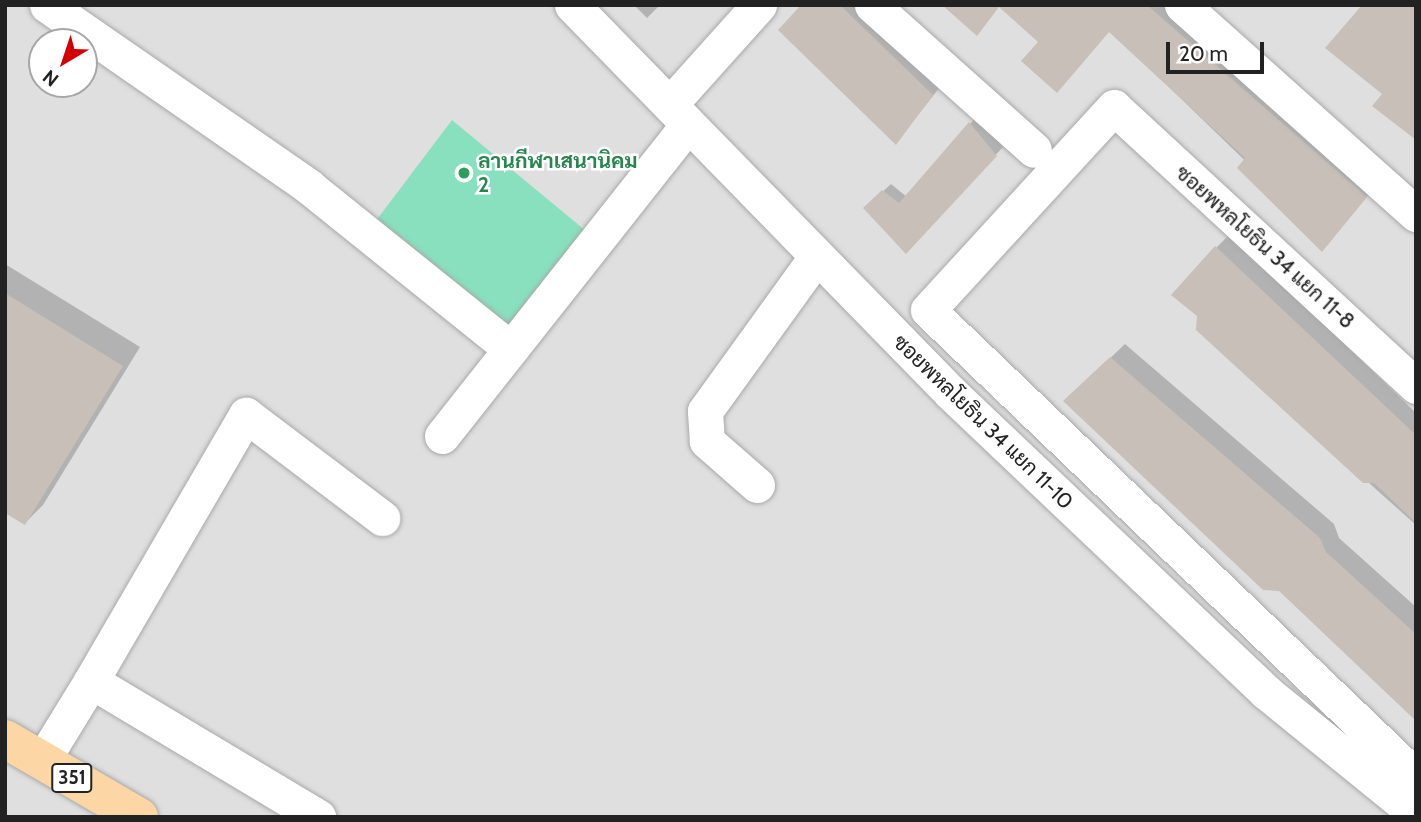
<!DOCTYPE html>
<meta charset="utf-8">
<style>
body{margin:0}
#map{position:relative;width:1421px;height:822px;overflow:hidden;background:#f2efe9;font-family:Cabin,Sarabun,sans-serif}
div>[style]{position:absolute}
.residential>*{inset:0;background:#e0dfdf}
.pitch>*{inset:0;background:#88e0be}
.shadow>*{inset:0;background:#0003}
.building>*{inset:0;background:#c7bfb8}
.roads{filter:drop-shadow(0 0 2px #a9a9a9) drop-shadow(0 0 2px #a9a9a9)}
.minor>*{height:35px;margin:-17.5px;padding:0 17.5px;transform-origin:17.5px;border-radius:17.5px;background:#fff}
.major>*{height:38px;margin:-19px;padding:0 19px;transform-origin:19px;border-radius:19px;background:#fcd6a4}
.dots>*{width:19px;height:19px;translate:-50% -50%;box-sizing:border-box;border:4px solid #fff;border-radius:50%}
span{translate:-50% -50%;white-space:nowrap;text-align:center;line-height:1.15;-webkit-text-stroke:5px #fff;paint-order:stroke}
.shield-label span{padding:2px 5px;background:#fff;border:2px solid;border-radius:5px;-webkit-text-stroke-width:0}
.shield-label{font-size:19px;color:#222;font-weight:700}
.leisure-label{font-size:21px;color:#27864d;font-weight:700}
.left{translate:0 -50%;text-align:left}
.street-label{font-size:21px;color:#222}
.frame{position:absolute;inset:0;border:7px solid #222;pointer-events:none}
.north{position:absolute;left:28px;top:28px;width:70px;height:70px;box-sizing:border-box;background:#fff;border:2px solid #a7a7a7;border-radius:50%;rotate:219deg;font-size:19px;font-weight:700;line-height:28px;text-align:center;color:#222}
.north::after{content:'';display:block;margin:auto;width:24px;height:32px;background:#d40000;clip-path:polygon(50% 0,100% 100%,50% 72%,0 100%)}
.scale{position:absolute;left:1166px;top:42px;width:98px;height:32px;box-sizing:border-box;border:4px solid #222;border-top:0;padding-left:9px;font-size:21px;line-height:24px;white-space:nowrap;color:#222;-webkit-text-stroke:5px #fff;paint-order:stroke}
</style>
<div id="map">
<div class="residential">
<div style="clip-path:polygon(evenodd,5px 5px,1416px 5px,1416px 817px,5px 817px,5px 5px,42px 42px,84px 42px,84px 84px,42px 84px,42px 42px)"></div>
</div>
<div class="pitch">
<div style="clip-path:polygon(452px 120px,586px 231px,508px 332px,372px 226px)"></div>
</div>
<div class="shadow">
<div style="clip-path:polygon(634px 5px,660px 5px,647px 18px)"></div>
<div style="clip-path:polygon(803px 5px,861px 5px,940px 87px,896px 143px)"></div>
<div style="clip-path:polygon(1000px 5px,1161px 5px,1373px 189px,1329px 242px,1110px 30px,1040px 42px)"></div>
<div style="clip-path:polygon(977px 116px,1003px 147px,913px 244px,865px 208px,891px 184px,907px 197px)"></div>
<div style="clip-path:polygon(1230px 234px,1416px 413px,1416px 525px,1198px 330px,1216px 248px)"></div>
<div style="clip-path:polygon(5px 264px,140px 347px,43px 505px,25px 523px,5px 511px)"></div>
<div style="clip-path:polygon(1125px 344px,1334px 524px,1339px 538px,1416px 607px,1416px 718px,1079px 388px)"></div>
</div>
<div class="building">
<div style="clip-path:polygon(801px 5px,840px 5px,933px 95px,896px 145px,778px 30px)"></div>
<div style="clip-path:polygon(942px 5px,1147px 5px,1367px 197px,1322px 252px,1237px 168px,1245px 158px,1109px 32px,1057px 93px,1021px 61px,1038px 42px,999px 7px,977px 36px)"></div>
<div style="clip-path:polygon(1362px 5px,1416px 5px,1416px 140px,1372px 106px,1382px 94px,1325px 48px)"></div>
<div style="clip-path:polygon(969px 122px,997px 156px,906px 254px,863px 208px,882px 190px,899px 203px)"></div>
<div style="clip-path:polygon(1215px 246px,1416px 435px,1416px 523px,1374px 483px,1363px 483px,1196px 330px,1197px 316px,1171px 295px)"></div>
<div style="clip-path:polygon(5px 293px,123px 366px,25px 525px,5px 513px)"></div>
<div style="clip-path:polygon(1110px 357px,1320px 538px,1326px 552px,1416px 634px,1416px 721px,1279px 591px,1263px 590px,1063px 401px)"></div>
</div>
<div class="roads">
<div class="minor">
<div style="left:47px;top:5px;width:318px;rotate:34.7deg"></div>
<div style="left:308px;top:186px;width:260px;rotate:38.8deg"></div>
<div style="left:572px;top:5px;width:542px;rotate:45.67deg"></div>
<div style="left:951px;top:393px;width:434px;rotate:43.5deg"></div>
<div style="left:1266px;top:692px;width:193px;rotate:39.1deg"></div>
<div style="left:872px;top:5px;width:217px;rotate:41.8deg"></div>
<div style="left:1182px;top:5px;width:314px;rotate:41.8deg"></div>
<div style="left:671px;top:103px;width:132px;rotate:-48.1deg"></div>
<div style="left:1416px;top:386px;width:411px;rotate:-137.3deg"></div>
<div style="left:1114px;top:107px;width:275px;rotate:132.5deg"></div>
<div style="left:928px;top:310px;width:675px;rotate:43.74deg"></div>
<div style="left:442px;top:436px;width:397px;rotate:-51.7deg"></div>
<div style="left:757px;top:485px;width:67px;rotate:-138.7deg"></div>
<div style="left:707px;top:441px;width:30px;rotate:-94deg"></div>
<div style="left:705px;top:411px;width:190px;rotate:-54.2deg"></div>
<div style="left:91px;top:681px;width:308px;rotate:-59.8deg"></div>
<div style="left:246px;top:415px;width:171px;rotate:37.1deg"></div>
<div style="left:42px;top:761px;width:94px;rotate:-58.5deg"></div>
<div style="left:91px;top:681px;width:265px;rotate:30.9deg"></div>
</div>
<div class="major">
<div style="left:5px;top:739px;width:155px;rotate:30.2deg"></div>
</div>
</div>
<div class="dots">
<div style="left:464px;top:173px;background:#2e9e5b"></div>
</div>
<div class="shield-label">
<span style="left:72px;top:778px">351</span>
</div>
<div class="leisure-label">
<span class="left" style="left:478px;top:173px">ลานกีฬาเสนานิคม<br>2</span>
</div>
<div class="street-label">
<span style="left:1265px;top:247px;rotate:42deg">ซอยพหลโยธิน 34 แยก 11-8</span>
<span style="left:983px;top:422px;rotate:44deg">ซอยพหลโยธิน 34 แยก 11-10</span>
</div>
<div class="frame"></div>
<div class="north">N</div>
<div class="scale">20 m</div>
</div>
